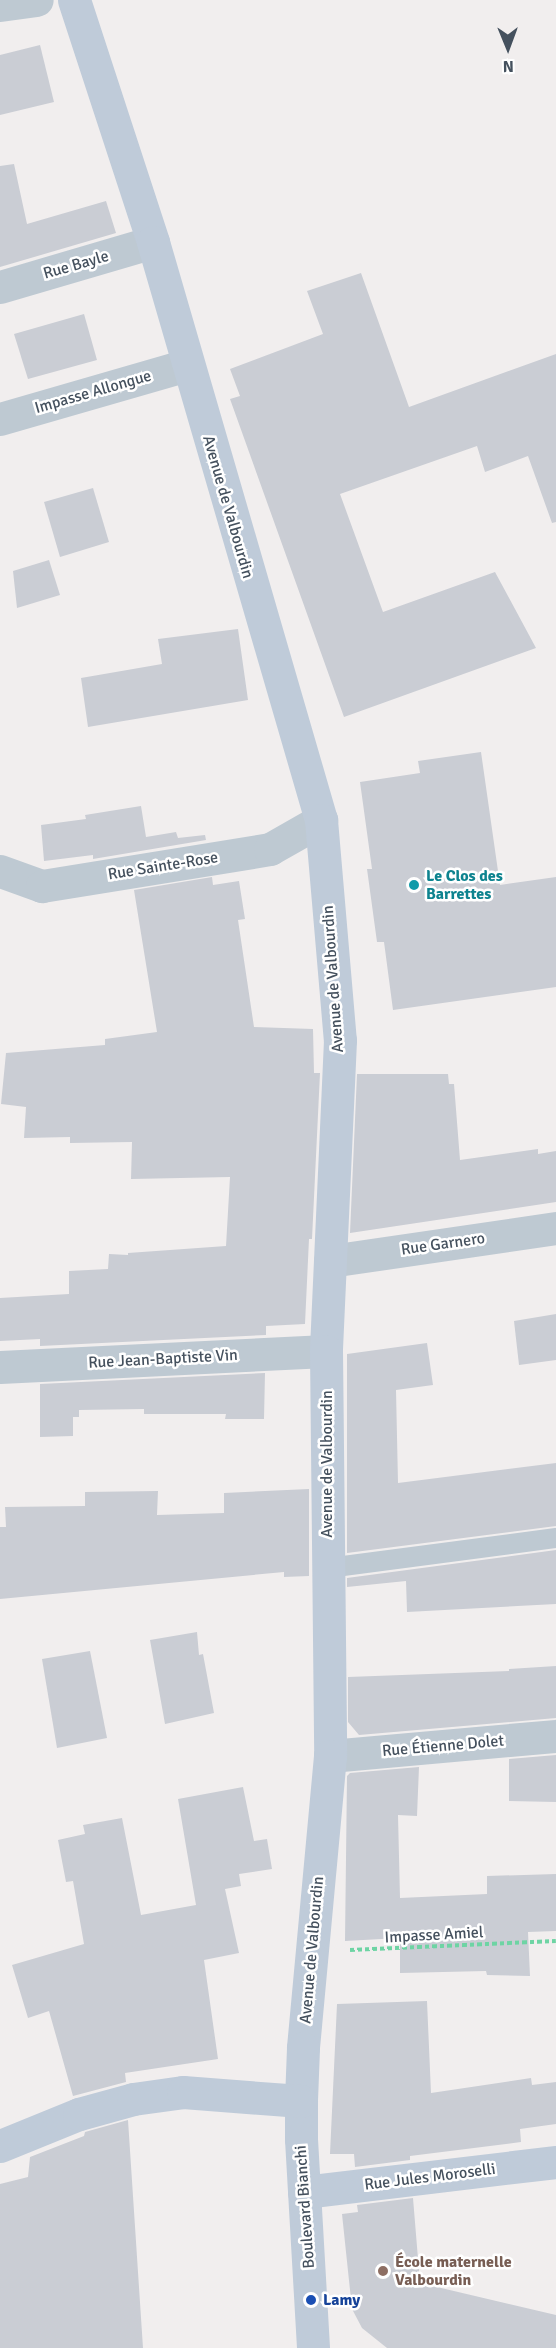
<!DOCTYPE html>
<meta charset="utf-8">
<style>
body{margin:0}
#map{position:relative;width:556px;height:2348px;overflow:hidden;background:#f1eeee;font-family:Signika,sans-serif}
div>[style]{position:absolute}
.building>*{inset:0;background:#cacdd4}
.path>*{height:4px;margin-top:-2px;transform-origin:0;background:repeating-linear-gradient(90deg,#6ed4a4 0 4.5px,transparent 0 7.5px)}
.lane>*{height:20px;margin:-10px;padding:0 10px;transform-origin:10px;border-radius:10px;background:#bec9d2}
.street>*{height:33px;margin:-16.5px;padding:0 16.5px;transform-origin:16.5px;border-radius:16.5px;background:#bec9d2}
.secondary>*{height:33px;margin:-16.5px;padding:0 16.5px;transform-origin:16.5px;border-radius:16.5px;background:#bfcbd9}
.dots>*{width:16px;height:16px;translate:-50% -50%;box-sizing:border-box;border:3px solid #fff;border-radius:50%}
span{translate:-50% -50%;white-space:nowrap;text-align:center;line-height:1.15;-webkit-text-stroke:5px #fff;paint-order:stroke}
.street-label{font-size:16px;color:#45515e}
.culture-label{font-size:16px;color:#0d838f;font-weight:700}
.left{translate:0 -50%;text-align:left}
.education-label{font-size:16px;color:#785e54;font-weight:700}
.transit-label{font-size:16px;color:#164399;font-weight:700}
.north{position:absolute;left:478px;top:18px;width:60px;height:60px;-webkit-text-stroke:4px #fff;paint-order:stroke;rotate:179deg;font-size:16px;font-weight:700;line-height:24px;text-align:center;color:#45515e}
.north::after{content:'';display:block;margin:auto;width:21px;height:27px;background:#45515e;clip-path:polygon(50% 0,100% 100%,50% 72%,0 100%)}
</style>
<div id="map">
<div class="building">
<div style="clip-path:polygon(40px 45px,54px 102px,0 115px,0 55px)"></div>
<div style="clip-path:polygon(14px 164px,27px 224px,106px 201px,116px 233px,0 267px,0 166px)"></div>
<div style="clip-path:polygon(361px 273px,409px 407px,556px 354px,556px 522px,552px 523px,528px 456px,485px 472px,477px 446px,340px 494px,383px 612px,495px 572px,536px 648px,344px 717px,230px 399px,240px 396px,230px 369px,323px 334px,307px 291px)"></div>
<div style="clip-path:polygon(84px 314px,97px 360px,28px 379px,14px 334px)"></div>
<div style="clip-path:polygon(93px 488px,109px 542px,60px 557px,44px 502px)"></div>
<div style="clip-path:polygon(49px 560px,60px 595px,17px 608px,13px 571px)"></div>
<div style="clip-path:polygon(238px 629px,248px 700px,88px 727px,81px 678px,162px 664px,158px 639px)"></div>
<div style="clip-path:polygon(481px 752px,500px 885px,556px 877px,556px 987px,393px 1010px,384px 942px,377px 942px,367px 869px,372px 869px,360px 782px,420px 773px,418px 761px)"></div>
<div style="clip-path:polygon(141px 806px,146px 837px,176px 832px,178px 838px,205px 835px,206px 840px,93px 859px,93px 855px,44px 861px,41px 825px,86px 819px,85px 815px)"></div>
<div style="clip-path:polygon(212px 877px,213px 885px,239px 881px,245px 919px,238px 920px,254px 1027px,313px 1029px,314px 1073px,320px 1073px,312px 1239px,309px 1239px,305px 1324px,266px 1326px,266px 1335px,40px 1346px,40px 1339px,0 1341px,0 1298px,69px 1294px,69px 1271px,108px 1269px,109px 1254px,128px 1255px,128px 1253px,226px 1246px,230px 1177px,131px 1179px,132px 1142px,70px 1143px,70px 1137px,24px 1138px,26px 1107px,1px 1104px,6px 1053px,105px 1045px,105px 1039px,157px 1032px,134px 890px)"></div>
<div style="clip-path:polygon(357px 1074px,448px 1074px,449px 1084px,454px 1084px,460px 1160px,538px 1149px,538px 1154px,556px 1151px,556px 1202px,350px 1233px)"></div>
<div style="clip-path:polygon(556px 1314px,556px 1360px,519px 1365px,514px 1321px)"></div>
<div style="clip-path:polygon(427px 1343px,433px 1385px,396px 1390px,398px 1483px,556px 1463px,556px 1526px,347px 1553px,347px 1354px)"></div>
<div style="clip-path:polygon(265px 1373px,264px 1419px,225px 1419px,226px 1414px,144px 1414px,144px 1409px,79px 1410px,79px 1417px,73px 1417px,73px 1436px,40px 1437px,40px 1384px)"></div>
<div style="clip-path:polygon(309px 1489px,309px 1576px,284px 1577px,284px 1572px,0 1599px,0 1527px,6px 1527px,5px 1507px,85px 1506px,85px 1492px,158px 1491px,157px 1515px,224px 1513px,224px 1493px)"></div>
<div style="clip-path:polygon(556px 1550px,556px 1604px,407px 1612px,406px 1581px,347px 1587px,347px 1578px)"></div>
<div style="clip-path:polygon(197px 1632px,199px 1655px,203px 1654px,214px 1713px,165px 1724px,150px 1640px)"></div>
<div style="clip-path:polygon(90px 1651px,107px 1738px,57px 1748px,42px 1659px)"></div>
<div style="clip-path:polygon(556px 1666px,556px 1718px,359px 1735px,348px 1722px,348px 1677px,509px 1671px,509px 1669px)"></div>
<div style="clip-path:polygon(556px 1755px,556px 1802px,509px 1801px,509px 1759px)"></div>
<div style="clip-path:polygon(419px 1767px,417px 1816px,398px 1815px,400px 1898px,487px 1894px,487px 1876px,556px 1874px,556px 1931px,528px 1932px,530px 1976px,487px 1975px,486px 1971px,400px 1973px,400px 1938px,345px 1941px,347px 1776px,350px 1773px)"></div>
<div style="clip-path:polygon(243px 1787px,254px 1841px,267px 1839px,272px 1869px,239px 1874px,241px 1886px,225px 1889px,239px 1953px,204px 1960px,218px 2059px,125px 2073px,126px 2082px,73px 2096px,49px 2011px,28px 2018px,12px 1965px,84px 1944px,73px 1881px,66px 1882px,58px 1840px,85px 1834px,83px 1825px,122px 1818px,141px 1915px,196px 1905px,178px 1799px)"></div>
<div style="clip-path:polygon(427px 2001px,431px 2093px,531px 2078px,532px 2085px,556px 2082px,556px 2124px,520px 2129px,521px 2142px,410px 2156px,410px 2160px,355px 2167px,354px 2154px,330px 2154px,337px 2004px)"></div>
<div style="clip-path:polygon(128px 2120px,143px 2348px,0 2348px,0 2184px,28px 2177px,30px 2157px,84px 2136px,85px 2132px)"></div>
<div style="clip-path:polygon(413px 2198px,420px 2283px,556px 2315px,556px 2348px,387px 2348px,362px 2328px,352px 2309px,342px 2214px,358px 2212px,357px 2205px)"></div>
</div>
<div class="path">
<div style="left:350px;top:1950px;width:206px;rotate:-2.5deg"></div>
</div>
<div class="lane">
<div style="left:328px;top:1568px;width:230px;rotate:-7.5deg"></div>
</div>
<div class="street">
<div style="left:0;top:5px;width:37px;rotate:-8deg"></div>
<div style="left:0;top:287px;width:159px;rotate:-16.4deg"></div>
<div style="left:0;top:419px;width:195px;rotate:-16.1deg"></div>
<div style="left:0;top:871px;width:45px;rotate:19.7deg"></div>
<div style="left:42px;top:886px;width:231px;rotate:-9.2deg"></div>
<div style="left:270px;top:849px;width:59px;rotate:-29.6deg"></div>
<div style="left:330px;top:1261px;width:228px;rotate:-8.3deg"></div>
<div style="left:0;top:1367px;width:326px;rotate:-2.8deg"></div>
<div style="left:330px;top:1756px;width:227px;rotate:-5.1deg"></div>
</div>
<div class="secondary">
<div style="left:74px;top:0;width:255px;rotate:71.9deg"></div>
<div style="left:153px;top:242px;width:602px;rotate:73.79deg"></div>
<div style="left:321px;top:820px;width:221px;rotate:85.1deg"></div>
<div style="left:340px;top:1040px;width:311px;rotate:92.6deg"></div>
<div style="left:326px;top:1351px;width:405px;rotate:89.4deg"></div>
<div style="left:330px;top:1756px;width:293px;rotate:95.3deg"></div>
<div style="left:303px;top:2048px;width:53px;rotate:92.2deg"></div>
<div style="left:301px;top:2101px;width:38px;rotate:90deg"></div>
<div style="left:301px;top:2139px;width:209px;rotate:86.7deg"></div>
<div style="left:0;top:2146px;width:85px;rotate:-22.1deg"></div>
<div style="left:79px;top:2114px;width:56px;rotate:-15.5deg"></div>
<div style="left:133px;top:2099px;width:50px;rotate:-8deg"></div>
<div style="left:183px;top:2092px;width:118px;rotate:4.4deg"></div>
<div style="left:304px;top:2192px;width:254px;rotate:-6.8deg"></div>
</div>
<div class="dots">
<div style="left:414px;top:885px;background:#0f9aa8"></div>
<div style="left:383px;top:2271px;background:#8d6e63"></div>
<div style="left:311px;top:2300px;background:#1a4fb4"></div>
</div>
<div class="street-label">
<span style="left:76px;top:265px;rotate:-16deg">Rue Bayle</span>
<span style="left:93px;top:392px;rotate:-16deg">Impasse Allongue</span>
<span style="left:228px;top:507px;rotate:74deg">Avenue de Valbourdin</span>
<span style="left:163px;top:866px;rotate:-9deg">Rue Sainte-Rose</span>
<span style="left:333px;top:979px;rotate:-94deg">Avenue de Valbourdin</span>
<span style="left:443px;top:1244px;rotate:-8deg">Rue Garnero</span>
<span style="left:163px;top:1359px;rotate:-3deg">Rue Jean-Baptiste Vin</span>
<span style="left:327px;top:1464px;rotate:-90deg">Avenue de Valbourdin</span>
<span style="left:443px;top:1746px;rotate:-5deg">Rue Étienne Dolet</span>
<span style="left:434px;top:1935px;rotate:-3deg">Impasse Amiel</span>
<span style="left:312px;top:1950px;rotate:-85deg">Avenue de Valbourdin</span>
<span style="left:430px;top:2177px;rotate:-7deg">Rue Jules Moroselli</span>
<span style="left:305px;top:2207px;rotate:-94deg">Boulevard Bianchi</span>
</div>
<div class="culture-label">
<span class="left" style="left:426px;top:885px">Le Clos des<br>Barrettes</span>
</div>
<div class="education-label">
<span class="left" style="left:395px;top:2271px">École maternelle<br>Valbourdin</span>
</div>
<div class="transit-label">
<span class="left" style="left:323px;top:2300px">Lamy</span>
</div>
<div class="north">N</div>
</div>
